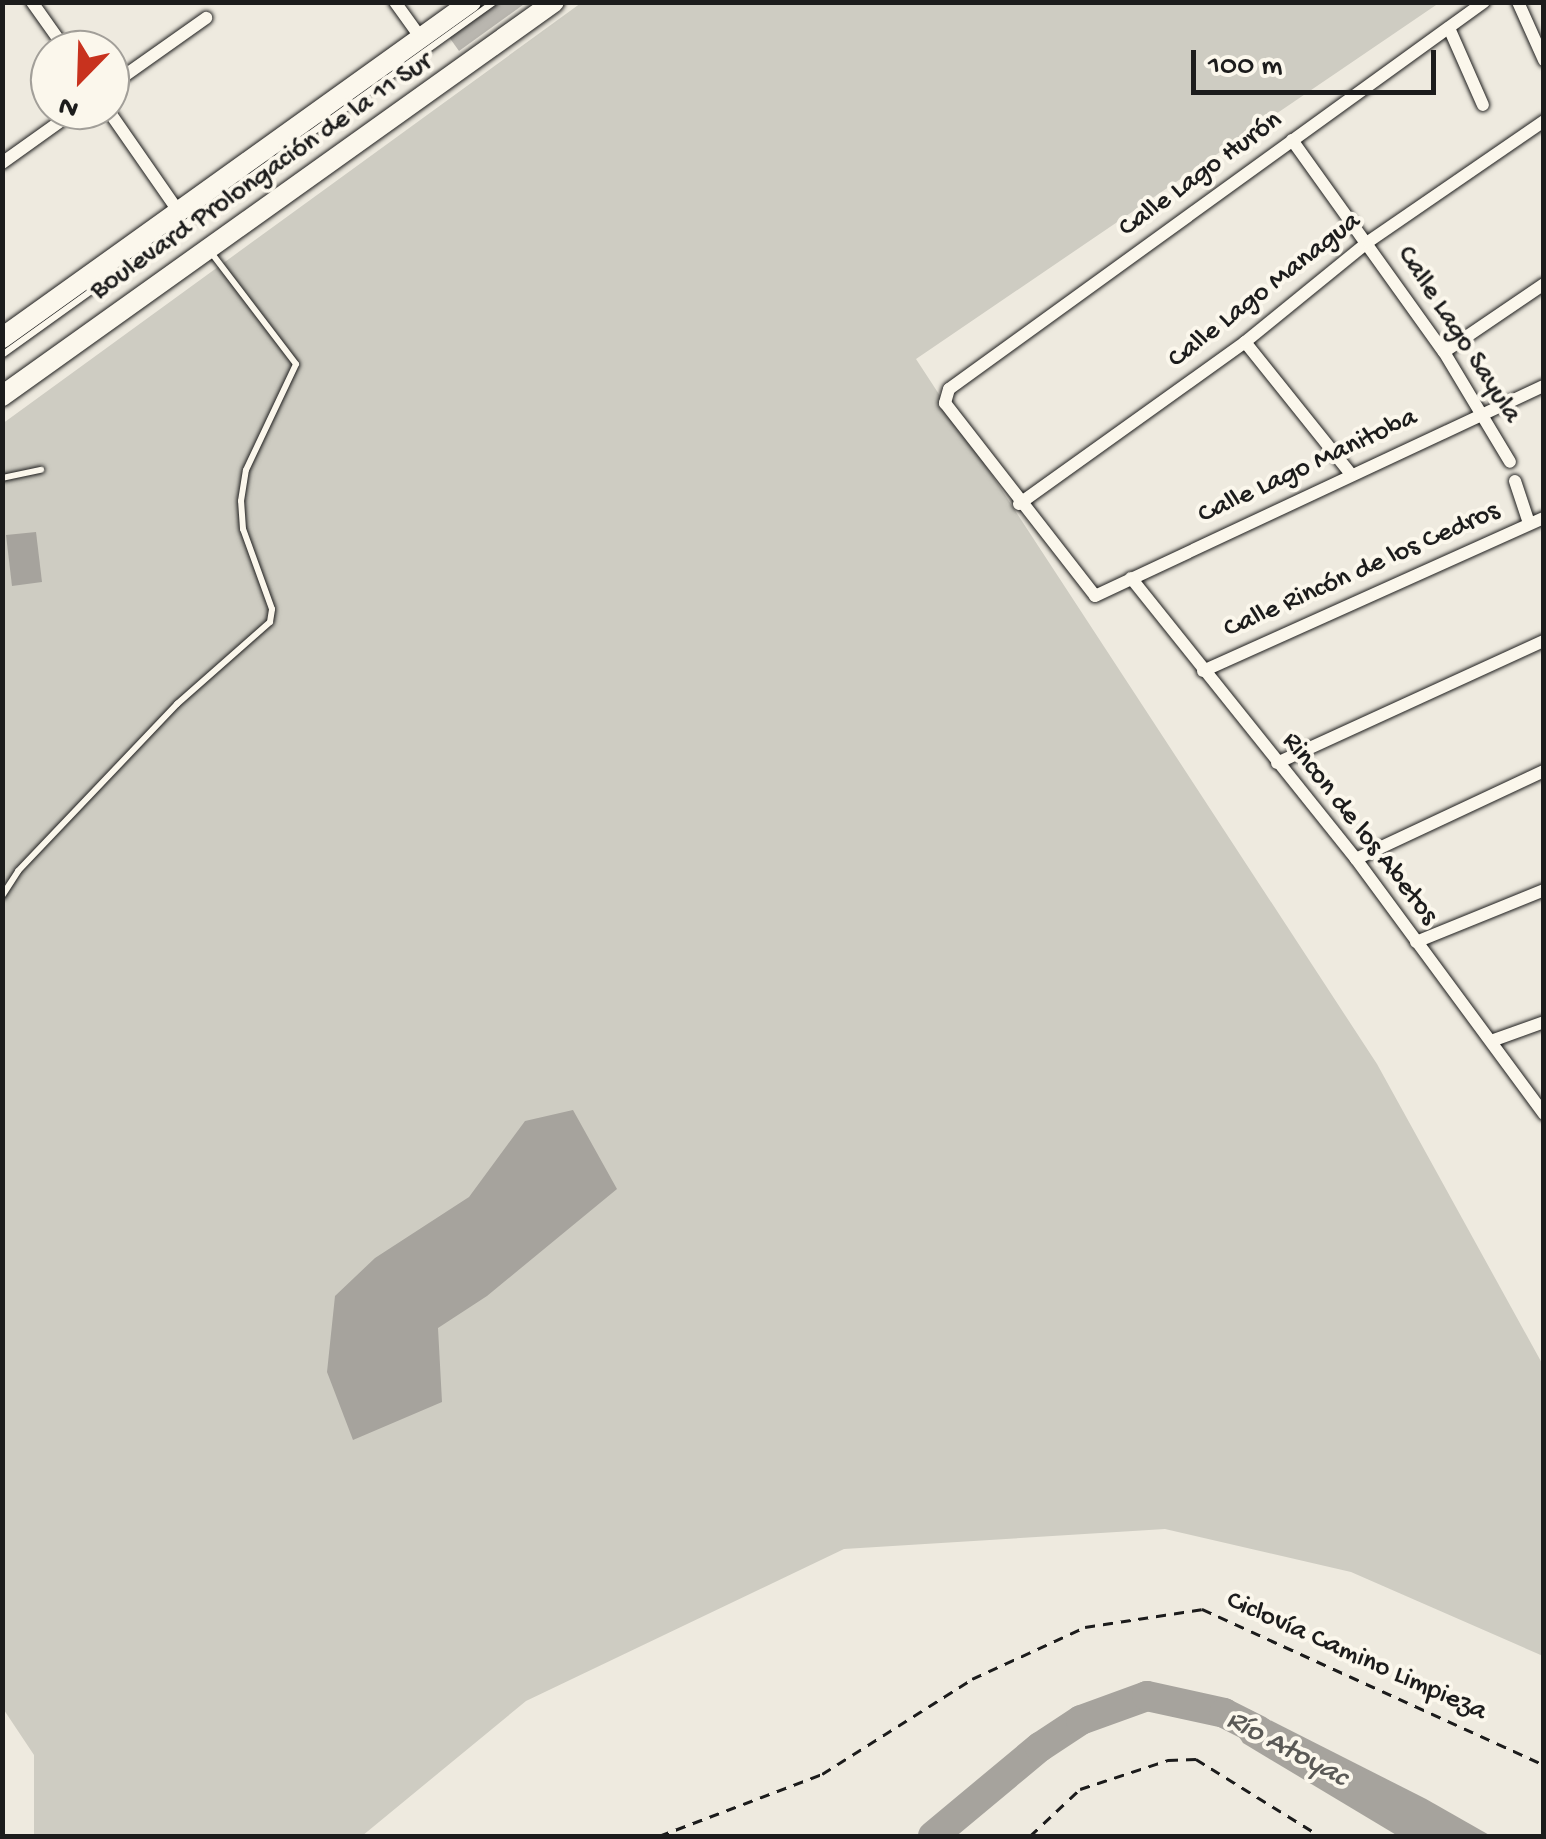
<!DOCTYPE html>
<meta charset="utf-8">
<style>
body{margin:0}
#map{position:relative;width:1546px;height:1839px;overflow:hidden;background:#eeeadf;font-family:"Gochi Hand",sans-serif}
div>[style]{position:absolute}
.green>*{inset:0;background:#ceccc2}
.water>*{inset:0;background:#a6a39d}
.river>*{height:30px;margin:-15px;padding:0 15px;transform-origin:15px;border-radius:15px;background:#a6a39d}
.building>*{inset:0;background:#b9b6af}
.path>*{height:2.5px;margin-top:-1.25px;transform-origin:0;background:repeating-linear-gradient(90deg,#1c1c1c 0 10px,transparent 0 18px)}
.roads{filter:drop-shadow(0 0 2px #1c1c1c) drop-shadow(0 0 2px #1c1c1c)}
.lane>*{height:6px;margin:-3px;padding:0 3px;transform-origin:3px;border-radius:3px;background:#fbf7ec}
.street>*{height:12px;margin:-6px;padding:0 6px;transform-origin:6px;border-radius:6px;background:#fbf7ec}
.primary>*{height:20px;margin:-10px;padding:0 10px;transform-origin:10px;border-radius:10px;background:#fbf7ec}
span{translate:-50% -50%;white-space:nowrap;text-align:center;line-height:1.15;-webkit-text-stroke:8px #fbf7ec;paint-order:stroke}
.street-label{font-size:28px;color:#1c1c1c}
.water-label{font-size:30px;color:#5a5956;font-style:italic}
.frame{position:absolute;inset:0;border:5px solid #1c1c1c;pointer-events:none}
.north{position:absolute;left:30px;top:30px;width:100px;height:100px;box-sizing:border-box;background:#fbf7ec;border:2px solid #a29f99;border-radius:50%;rotate:203deg;font-size:28px;font-weight:700;line-height:40px;text-align:center;color:#1c1c1c}
.north::after{content:'';display:block;margin:auto;width:35px;height:45px;background:#c8321e;clip-path:polygon(50% 0,100% 100%,50% 72%,0 100%)}
.scale{position:absolute;left:1191px;top:50px;width:245px;height:45px;box-sizing:border-box;border:5px solid #1c1c1c;border-top:0;padding-left:12px;font-size:30px;line-height:35px;white-space:nowrap;color:#1c1c1c;-webkit-text-stroke:8px #fbf7ec;paint-order:stroke}
</style>
<div id="map">
<div class="green">
<div style="clip-path:polygon(581px 3px,1439px 3px,916px 359px,1377px 1064px,1543px 1365px,1543px 1656px,1351px 1572px,1165px 1529px,844px 1549px,526px 1701px,362px 1836px,34px 1836px,34px 1755px,2px 1707px,2px 424px)"></div>
</div>
<div class="water">
<div style="clip-path:polygon(36px 532px,42px 582px,12px 586px,6px 535px)"></div>
<div style="clip-path:polygon(573px 1110px,617px 1189px,487px 1296px,438px 1328px,442px 1402px,353px 1440px,327px 1372px,335px 1296px,375px 1258px,469px 1197px,525px 1121px)"></div>
<div style="clip-path:polygon(1248px 1709px,1426px 1799px,1491px 1836px,1398px 1836px,1243px 1743px,1224px 1713px)"></div>
</div>
<div class="river">
<div style="left:933px;top:1836px;width:139px;rotate:-39.8deg"></div>
<div style="left:1040px;top:1747px;width:49px;rotate:-33.4deg"></div>
<div style="left:1081px;top:1720px;width:70px;rotate:-20deg"></div>
<div style="left:1147px;top:1696px;width:79px;rotate:12.4deg"></div>
<div style="left:1224px;top:1713px;width:39px;rotate:27deg"></div>
</div>
<div class="building">
<div style="clip-path:polygon(497px 2px,527px 2px,459px 51px,449px 37px)"></div>
</div>
<div class="path">
<div style="left:659px;top:1836px;width:174px;rotate:-20.8deg"></div>
<div style="left:822px;top:1774px;width:178px;rotate:-32.3deg"></div>
<div style="left:972px;top:1679px;width:124px;rotate:-24.7deg"></div>
<div style="left:1085px;top:1627px;width:118px;rotate:-8.7deg"></div>
<div style="left:1202px;top:1609px;width:376px;rotate:24.5deg"></div>
<div style="left:1030px;top:1836px;width:69px;rotate:-43.2deg"></div>
<div style="left:1080px;top:1789px;width:93px;rotate:-18.2deg"></div>
<div style="left:1168px;top:1760px;width:28px;rotate:-2deg"></div>
<div style="left:1196px;top:1759px;width:146px;rotate:31.8deg"></div>
</div>
<div class="roads">
<div class="lane">
<div style="left:2px;top:355px;width:606px;rotate:-35.66deg"></div>
<div style="left:2px;top:478px;width:40px;rotate:-12deg"></div>
<div style="left:2px;top:896px;width:30px;rotate:-57deg"></div>
<div style="left:18px;top:871px;width:231px;rotate:-46.4deg"></div>
<div style="left:177px;top:704px;width:124px;rotate:-41.4deg"></div>
<div style="left:270px;top:622px;width:13px;rotate:-81deg"></div>
<div style="left:272px;top:609px;width:85px;rotate:-109.9deg"></div>
<div style="left:243px;top:529px;width:28px;rotate:-94deg"></div>
<div style="left:241px;top:501px;width:31px;rotate:-81deg"></div>
<div style="left:246px;top:470px;width:117px;rotate:-64.7deg"></div>
<div style="left:296px;top:364px;width:142px;rotate:-127.3deg"></div>
</div>
<div class="street">
<div style="left:32px;top:2px;width:59px;rotate:54.7deg"></div>
<div style="left:395px;top:2px;width:44px;rotate:54.2deg"></div>
<div style="left:1484px;top:2px;width:660px;rotate:144.12deg"></div>
<div style="left:949px;top:389px;width:15px;rotate:106deg"></div>
<div style="left:945px;top:403px;width:244px;rotate:52.1deg"></div>
<div style="left:1095px;top:596px;width:496px;rotate:-25.1deg"></div>
<div style="left:1518px;top:2px;width:64px;rotate:65.9deg"></div>
<div style="left:1449px;top:28px;width:84px;rotate:66.2deg"></div>
<div style="left:110px;top:86px;width:118px;rotate:-35.3deg"></div>
<div style="left:108px;top:110px;width:124px;rotate:55.2deg"></div>
<div style="left:1292px;top:140px;width:261px;rotate:54.4deg"></div>
<div style="left:1444px;top:352px;width:128px;rotate:59deg"></div>
<div style="left:2px;top:163px;width:91px;rotate:-35.6deg"></div>
<div style="left:1245px;top:342px;width:168px;rotate:51.3deg"></div>
<div style="left:1444px;top:352px;width:121px;rotate:-34.2deg"></div>
<div style="left:1515px;top:481px;width:44px;rotate:71.6deg"></div>
<div style="left:1019px;top:504px;width:278px;rotate:-35.6deg"></div>
<div style="left:1245px;top:342px;width:159px;rotate:-39.1deg"></div>
<div style="left:1368px;top:242px;width:214px;rotate:-34.5deg"></div>
<div style="left:1131px;top:578px;width:360px;rotate:51.3deg"></div>
<div style="left:1356px;top:859px;width:317px;rotate:53.6deg"></div>
<div style="left:1203px;top:671px;width:374px;rotate:-24.2deg"></div>
<div style="left:1277px;top:763px;width:294px;rotate:-24.6deg"></div>
<div style="left:1356px;top:859px;width:208px;rotate:-25.1deg"></div>
<div style="left:1416px;top:942px;width:138px;rotate:-22.1deg"></div>
<div style="left:1494px;top:1040px;width:53px;rotate:-19.8deg"></div>
</div>
<div class="primary">
<div style="left:2px;top:338px;width:577px;rotate:-35.62deg"></div>
<div style="left:2px;top:396px;width:678px;rotate:-35.52deg"></div>
</div>
</div>
<div class="street-label">
<span style="left:1201px;top:175px;rotate:-36deg">Calle Lago Hurón</span>
<span style="left:262px;top:177px;rotate:-35deg">Boulevard Prolongación de la 11 Sur</span>
<span style="left:1265px;top:291px;rotate:-38deg">Calle Lago Managua</span>
<span style="left:1458px;top:335px;rotate:57deg">Calle Lago Sayula</span>
<span style="left:1308px;top:467px;rotate:-25deg">Calle Lago Manitoba</span>
<span style="left:1362px;top:571px;rotate:-24deg">Calle Rincón de los Cedros</span>
<span style="left:1359px;top:829px;rotate:52deg">Rincon de los Abetos</span>
<span style="left:1356px;top:1657px;rotate:24deg">Ciclovía Camino Limpieza</span>
</div>
<div class="water-label">
<span style="left:1286px;top:1750px;rotate:28deg">Río Atoyac</span>
</div>
<div class="frame"></div>
<div class="north">N</div>
<div class="scale">100 m</div>
</div>
